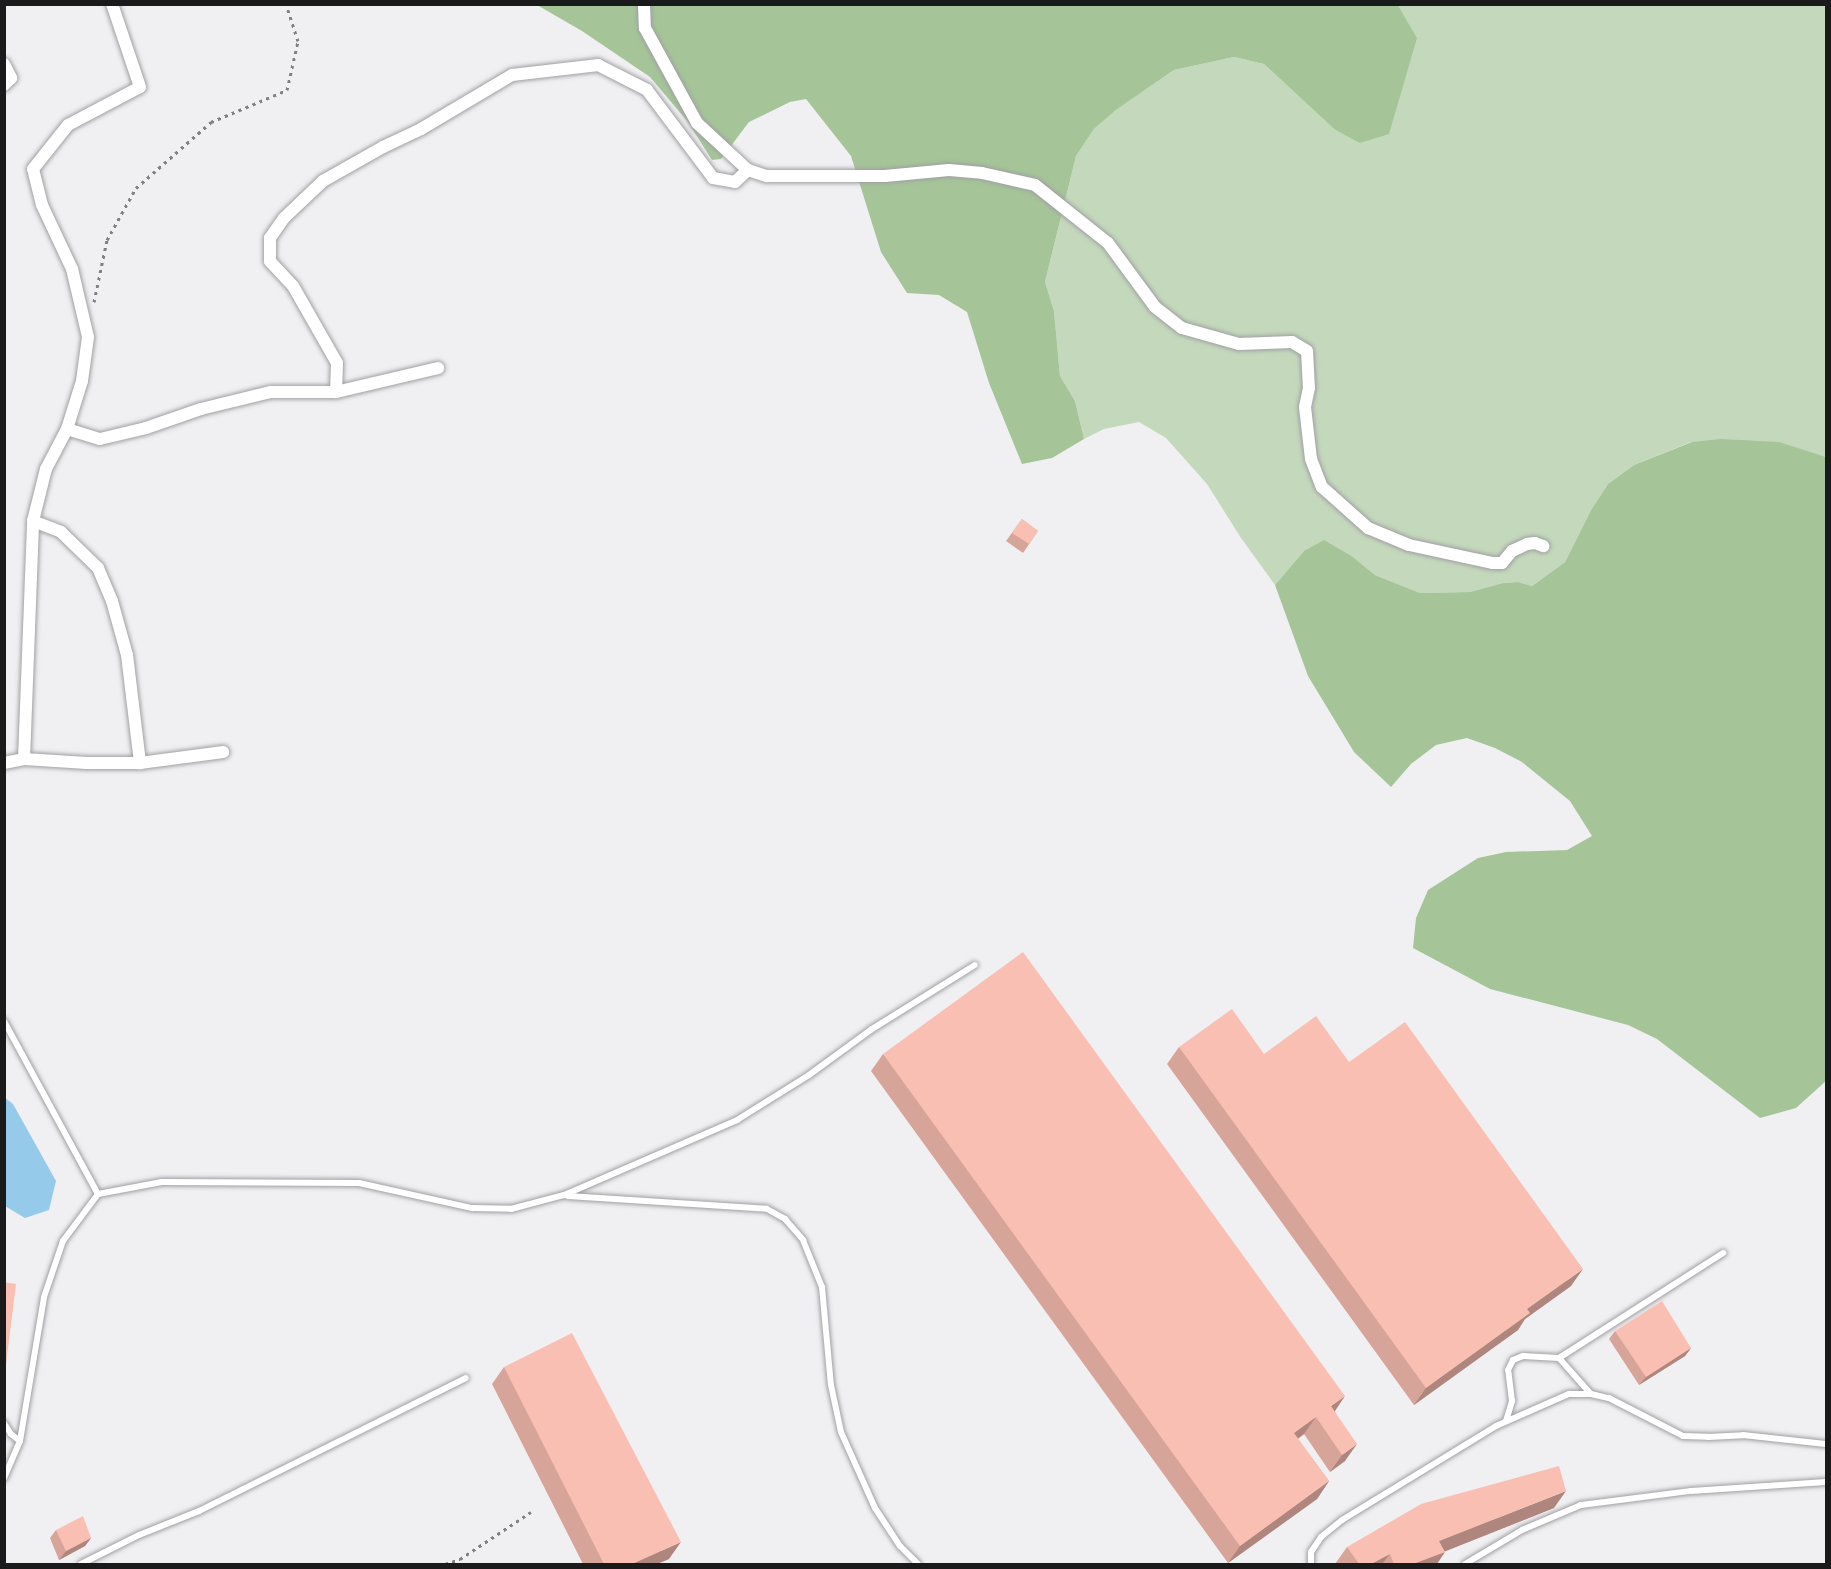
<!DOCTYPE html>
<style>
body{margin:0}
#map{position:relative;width:1831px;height:1569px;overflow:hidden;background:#f0f0f3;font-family:Ubuntu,sans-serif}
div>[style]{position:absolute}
.green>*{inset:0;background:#c4d9bc}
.forest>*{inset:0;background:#a5c598}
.water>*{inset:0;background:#95caea}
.path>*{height:3px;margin-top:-1.5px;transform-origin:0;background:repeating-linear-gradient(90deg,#808082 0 3px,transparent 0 7.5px)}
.roads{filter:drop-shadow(0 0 2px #a0a0a3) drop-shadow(0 0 2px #a0a0a3)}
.lane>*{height:6px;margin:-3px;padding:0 3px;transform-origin:3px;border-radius:3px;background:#fff}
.street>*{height:12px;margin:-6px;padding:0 6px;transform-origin:6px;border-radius:6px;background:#fff}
.wall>*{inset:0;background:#d7a49a}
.shaded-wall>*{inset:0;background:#af867d}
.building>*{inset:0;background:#fabfb3}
span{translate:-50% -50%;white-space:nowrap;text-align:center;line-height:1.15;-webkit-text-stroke:4.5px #fdfdff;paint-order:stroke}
.frame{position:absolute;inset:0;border:6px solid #1a1a1b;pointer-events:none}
</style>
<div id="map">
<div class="green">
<div style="clip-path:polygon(1397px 5px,1826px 5px,1826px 457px,1807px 452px,1691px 442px,1634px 465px,1608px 484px,1591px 510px,1565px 562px,1532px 586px,1518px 582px,1503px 583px,1470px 592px,1420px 593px,1375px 575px,1353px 557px,1304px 551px,1275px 585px,1241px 538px,1207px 484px,1166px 438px,1139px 422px,1104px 429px,1084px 439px,1075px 401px,1060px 376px,1054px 311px,1045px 282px,1076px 156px,1094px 129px,1116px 110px,1174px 70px,1234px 57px,1264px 64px,1334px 129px,1398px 9px)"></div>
</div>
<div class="forest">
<div style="clip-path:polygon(1397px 4px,1417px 38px,1389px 134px,1360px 143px,1334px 129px,1264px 64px,1234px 57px,1174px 70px,1116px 110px,1094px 129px,1076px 156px,1045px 282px,1054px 311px,1060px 376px,1075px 401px,1084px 439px,1052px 458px,1022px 464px,989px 383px,967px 312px,939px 295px,907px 293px,881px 252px,851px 156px,806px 99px,790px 102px,749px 122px,721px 159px,712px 160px,688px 122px,650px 77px,582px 31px,537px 5px)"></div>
<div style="clip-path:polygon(1721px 439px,1779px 442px,1826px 457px,1826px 1081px,1796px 1108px,1760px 1118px,1657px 1039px,1628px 1025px,1490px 989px,1413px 948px,1416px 918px,1428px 890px,1478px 858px,1506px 852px,1567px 850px,1592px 836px,1570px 801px,1522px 762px,1495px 748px,1467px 738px,1436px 745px,1411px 764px,1391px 787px,1354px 752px,1308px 676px,1275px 585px,1304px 551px,1324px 540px,1353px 557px,1375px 575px,1420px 593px,1470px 592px,1503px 583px,1518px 582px,1532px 586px,1565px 562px,1591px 510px,1608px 484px,1634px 465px,1692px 442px)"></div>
</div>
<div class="water">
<div style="clip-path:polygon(4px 1097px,13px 1104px,56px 1181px,49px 1210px,25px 1218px,5px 1206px)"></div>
</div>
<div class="path">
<div style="left:94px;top:302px;width:63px;rotate:-78.2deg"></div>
<div style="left:107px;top:240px;width:60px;rotate:-60.9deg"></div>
<div style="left:136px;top:188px;width:100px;rotate:-41.3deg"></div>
<div style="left:211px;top:122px;width:82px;rotate:-22.8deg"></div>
<div style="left:287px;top:90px;width:50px;rotate:-77.3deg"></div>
<div style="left:298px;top:41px;width:39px;rotate:-108deg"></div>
<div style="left:445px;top:1564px;width:16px;rotate:-18deg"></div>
<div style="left:460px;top:1559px;width:85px;rotate:-33.5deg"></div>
</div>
<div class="roads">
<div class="lane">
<div style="left:4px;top:1021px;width:197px;rotate:61.5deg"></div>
<div style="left:568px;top:1196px;width:199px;rotate:3.7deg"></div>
<div style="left:767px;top:1209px;width:21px;rotate:29deg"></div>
<div style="left:785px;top:1219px;width:28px;rotate:49deg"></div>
<div style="left:803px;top:1240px;width:51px;rotate:68deg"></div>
<div style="left:822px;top:1287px;width:98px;rotate:84.8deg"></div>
<div style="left:831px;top:1385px;width:48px;rotate:78deg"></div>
<div style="left:841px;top:1432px;width:83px;rotate:65.9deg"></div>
<div style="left:875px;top:1508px;width:45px;rotate:56.7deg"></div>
<div style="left:900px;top:1546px;width:25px;rotate:45deg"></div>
<div style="left:1559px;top:1358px;width:195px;rotate:-32.6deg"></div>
<div style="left:1506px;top:1421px;width:21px;rotate:-73deg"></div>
<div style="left:1512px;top:1401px;width:31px;rotate:-97deg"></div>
<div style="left:1508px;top:1370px;width:11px;rotate:-63deg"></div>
<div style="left:1513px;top:1360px;width:11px;rotate:-22deg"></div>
<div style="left:1523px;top:1356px;width:36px;rotate:3deg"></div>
<div style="left:1559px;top:1358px;width:48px;rotate:48.4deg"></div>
<div style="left:4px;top:1423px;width:13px;rotate:58deg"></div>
<div style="left:11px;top:1434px;width:11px;rotate:38deg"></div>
<div style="left:4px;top:1478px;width:40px;rotate:-66.6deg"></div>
<div style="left:20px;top:1441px;width:146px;rotate:-80.5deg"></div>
<div style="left:44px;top:1297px;width:59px;rotate:-71.3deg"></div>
<div style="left:63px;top:1241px;width:59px;rotate:-53.3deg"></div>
<div style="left:98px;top:1194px;width:65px;rotate:-10.6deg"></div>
<div style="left:162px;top:1182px;width:197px;rotate:0.3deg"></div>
<div style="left:359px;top:1183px;width:116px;rotate:12.5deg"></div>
<div style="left:472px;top:1208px;width:39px;rotate:1deg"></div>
<div style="left:511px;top:1209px;width:55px;rotate:-14.8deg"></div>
<div style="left:564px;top:1195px;width:189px;rotate:-23.4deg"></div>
<div style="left:737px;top:1120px;width:85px;rotate:-32deg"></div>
<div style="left:809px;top:1075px;width:78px;rotate:-36.1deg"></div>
<div style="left:872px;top:1029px;width:121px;rotate:-31.9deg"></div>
<div style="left:81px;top:1564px;width:65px;rotate:-26.6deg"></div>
<div style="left:139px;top:1535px;width:65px;rotate:-21.8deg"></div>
<div style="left:199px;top:1511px;width:298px;rotate:-26.5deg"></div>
<div style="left:1311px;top:1564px;width:12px;rotate:-90deg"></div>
<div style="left:1311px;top:1552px;width:18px;rotate:-56deg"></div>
<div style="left:1321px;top:1537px;width:27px;rotate:-39deg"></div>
<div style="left:1342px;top:1520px;width:180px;rotate:-31.4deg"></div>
<div style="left:1496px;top:1426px;width:80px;rotate:-23.7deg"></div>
<div style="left:1569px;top:1394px;width:22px"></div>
<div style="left:1591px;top:1394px;width:18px;rotate:13deg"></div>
<div style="left:1609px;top:1398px;width:83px;rotate:27.2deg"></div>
<div style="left:1683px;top:1436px;width:25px;rotate:2deg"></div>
<div style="left:1708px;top:1437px;width:35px;rotate:-3deg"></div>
<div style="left:1743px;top:1435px;width:83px;rotate:6.2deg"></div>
<div style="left:1465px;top:1564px;width:66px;rotate:-30.8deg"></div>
<div style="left:1522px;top:1530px;width:64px;rotate:-23deg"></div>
<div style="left:1581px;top:1505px;width:111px;rotate:-7.3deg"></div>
<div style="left:1691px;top:1491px;width:135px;rotate:-3.8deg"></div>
</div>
<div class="street">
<div style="left:644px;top:4px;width:24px;rotate:88deg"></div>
<div style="left:645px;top:28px;width:108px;rotate:61.3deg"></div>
<div style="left:697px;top:123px;width:69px;rotate:42.7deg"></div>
<div style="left:748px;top:170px;width:20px;rotate:18deg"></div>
<div style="left:767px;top:176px;width:118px"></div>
<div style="left:885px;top:176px;width:64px;rotate:-5.4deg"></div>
<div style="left:949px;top:170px;width:33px;rotate:5deg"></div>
<div style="left:982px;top:173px;width:54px;rotate:12.8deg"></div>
<div style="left:1035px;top:185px;width:93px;rotate:38.5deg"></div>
<div style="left:1108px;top:243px;width:79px;rotate:53.7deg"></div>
<div style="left:1155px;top:307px;width:34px;rotate:38deg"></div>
<div style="left:1182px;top:328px;width:59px;rotate:15.7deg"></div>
<div style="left:1239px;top:344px;width:53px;rotate:-2.2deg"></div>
<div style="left:1292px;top:342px;width:17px;rotate:31deg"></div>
<div style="left:1307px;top:351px;width:37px;rotate:87deg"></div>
<div style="left:1309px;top:388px;width:19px;rotate:102deg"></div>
<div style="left:1305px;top:407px;width:52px;rotate:83.4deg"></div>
<div style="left:1311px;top:459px;width:30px;rotate:69deg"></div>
<div style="left:1322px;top:487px;width:62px;rotate:41.7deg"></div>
<div style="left:1368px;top:528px;width:44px;rotate:22.5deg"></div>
<div style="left:1409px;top:545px;width:86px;rotate:12.1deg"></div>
<div style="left:1493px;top:563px;width:9px"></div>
<div style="left:1502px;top:563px;width:16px;rotate:-50deg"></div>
<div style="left:1512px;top:551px;width:17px;rotate:-25deg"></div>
<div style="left:1527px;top:544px;width:8px;rotate:-7deg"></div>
<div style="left:1535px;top:543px;width:9px;rotate:21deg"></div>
<div style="left:4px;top:64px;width:16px;rotate:63deg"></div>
<div style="left:11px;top:78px;width:10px;rotate:135deg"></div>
<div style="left:336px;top:392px;width:29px;rotate:-88deg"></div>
<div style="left:337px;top:363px;width:89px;rotate:-119.7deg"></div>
<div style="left:293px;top:286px;width:34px;rotate:-133deg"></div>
<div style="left:270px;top:261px;width:23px;rotate:-90deg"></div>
<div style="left:270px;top:238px;width:24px;rotate:-55deg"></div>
<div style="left:284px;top:218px;width:54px;rotate:-43.5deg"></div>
<div style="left:323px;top:181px;width:69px;rotate:-29.5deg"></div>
<div style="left:383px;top:147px;width:42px;rotate:-25.3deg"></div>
<div style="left:421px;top:129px;width:106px;rotate:-30.7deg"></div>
<div style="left:512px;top:75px;width:87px;rotate:-6.6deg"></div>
<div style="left:598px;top:65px;width:55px;rotate:27deg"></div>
<div style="left:647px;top:90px;width:110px;rotate:53.1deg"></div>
<div style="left:713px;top:178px;width:22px;rotate:10deg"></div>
<div style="left:735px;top:182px;width:18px;rotate:-43deg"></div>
<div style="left:67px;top:429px;width:34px;rotate:17deg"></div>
<div style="left:100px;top:439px;width:47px;rotate:-13.4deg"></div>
<div style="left:146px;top:428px;width:58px;rotate:-19.1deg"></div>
<div style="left:201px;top:409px;width:72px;rotate:-13.7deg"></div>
<div style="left:271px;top:392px;width:65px"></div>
<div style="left:336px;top:392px;width:105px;rotate:-13.2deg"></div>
<div style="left:33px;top:521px;width:30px;rotate:21deg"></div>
<div style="left:61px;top:532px;width:52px;rotate:44.2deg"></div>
<div style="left:98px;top:568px;width:36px;rotate:67deg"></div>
<div style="left:112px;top:601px;width:56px;rotate:74.5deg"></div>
<div style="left:127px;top:655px;width:109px;rotate:83.1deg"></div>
<div style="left:24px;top:759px;width:63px;rotate:3.6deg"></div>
<div style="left:87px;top:763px;width:53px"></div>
<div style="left:140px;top:763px;width:84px;rotate:-7.5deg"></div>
<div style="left:4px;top:763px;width:20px;rotate:-11deg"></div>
<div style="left:24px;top:759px;width:238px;rotate:-87.8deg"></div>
<div style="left:33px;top:521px;width:54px;rotate:-76deg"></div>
<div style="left:46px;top:469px;width:45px;rotate:-62.3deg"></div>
<div style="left:67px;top:429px;width:50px;rotate:-72.6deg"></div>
<div style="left:82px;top:381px;width:44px;rotate:-82.2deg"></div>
<div style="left:88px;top:337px;width:70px;rotate:-103.2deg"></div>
<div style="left:72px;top:269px;width:71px;rotate:-115.1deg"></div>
<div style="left:42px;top:205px;width:37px;rotate:-104deg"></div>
<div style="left:33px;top:169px;width:56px;rotate:-51.5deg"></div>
<div style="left:68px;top:125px;width:81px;rotate:-27.8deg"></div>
<div style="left:140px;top:87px;width:88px;rotate:-108.6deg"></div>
</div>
</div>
<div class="wall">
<div style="clip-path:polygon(1022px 519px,1038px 531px,1023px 553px,1006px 541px)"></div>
<div style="clip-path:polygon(1179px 1047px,1349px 1062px,1571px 1286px,1525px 1319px,1518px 1330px,1414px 1405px,1167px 1064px)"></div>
<div style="clip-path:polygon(883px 1054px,1335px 1411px,1345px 1461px,1330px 1472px,1304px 1434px,1298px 1439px,1329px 1481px,1317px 1499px,1228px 1563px,871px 1071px)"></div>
<div style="clip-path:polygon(1615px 1331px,1691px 1348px,1685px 1356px,1639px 1385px,1609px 1339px)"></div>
<div style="clip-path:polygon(504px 1367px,669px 1559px,657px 1564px,583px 1564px,492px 1384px)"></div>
<div style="clip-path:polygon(1554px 1508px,1445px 1551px,1437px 1564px,1335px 1564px,1347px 1547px)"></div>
<div style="clip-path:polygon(56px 1530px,91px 1538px,85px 1546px,59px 1560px,50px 1538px)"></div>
</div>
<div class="shaded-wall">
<div style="clip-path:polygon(1583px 1269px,1571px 1286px,1525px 1319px,1518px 1330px,1414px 1405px,1426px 1388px,1527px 1309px)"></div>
<div style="clip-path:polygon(1691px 1348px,1685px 1356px,1639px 1385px,1646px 1377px)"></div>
<div style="clip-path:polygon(1345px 1396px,1333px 1414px,1319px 1424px,1331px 1406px)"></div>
<div style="clip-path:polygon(1316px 1417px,1304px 1434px,1282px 1450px,1294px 1433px)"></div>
<div style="clip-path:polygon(1357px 1444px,1345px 1461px,1330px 1472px,1342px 1455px)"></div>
<div style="clip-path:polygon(1329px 1481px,1317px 1499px,1228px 1563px,1240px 1546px)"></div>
<div style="clip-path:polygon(1566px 1491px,1554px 1508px,1426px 1559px,1439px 1541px)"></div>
<div style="clip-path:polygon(91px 1538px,85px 1546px,59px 1560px,66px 1551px)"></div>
<div style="clip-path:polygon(681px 1542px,669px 1559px,657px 1564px,632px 1564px)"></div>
<div style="clip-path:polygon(1445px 1552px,1437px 1564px,1413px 1564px)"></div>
<div style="clip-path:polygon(1390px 1554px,1382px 1564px,1371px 1564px)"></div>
</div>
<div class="building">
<div style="clip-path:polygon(1022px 519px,1038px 531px,1029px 544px,1012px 533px)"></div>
<div style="clip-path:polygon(1023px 952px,1345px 1396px,1331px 1406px,1357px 1444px,1342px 1455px,1316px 1417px,1294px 1433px,1329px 1481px,1240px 1546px,883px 1054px)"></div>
<div style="clip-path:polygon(1232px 1009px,1264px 1054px,1316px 1016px,1349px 1062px,1405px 1022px,1583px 1269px,1527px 1309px,1530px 1313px,1426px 1388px,1179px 1047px)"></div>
<div style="clip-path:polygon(4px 1282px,16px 1284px,4px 1381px)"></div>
<div style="clip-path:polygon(1662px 1301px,1691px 1348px,1646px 1377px,1615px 1331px)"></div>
<div style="clip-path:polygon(572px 1333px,681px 1542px,632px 1564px,604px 1564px,504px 1367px)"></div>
<div style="clip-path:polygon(1559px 1466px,1566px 1491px,1439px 1541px,1445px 1552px,1413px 1564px,1394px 1564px,1390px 1554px,1371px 1564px,1359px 1564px,1347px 1547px,1421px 1504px)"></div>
<div style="clip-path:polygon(83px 1516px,91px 1538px,66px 1551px,56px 1530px)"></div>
</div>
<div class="frame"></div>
</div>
